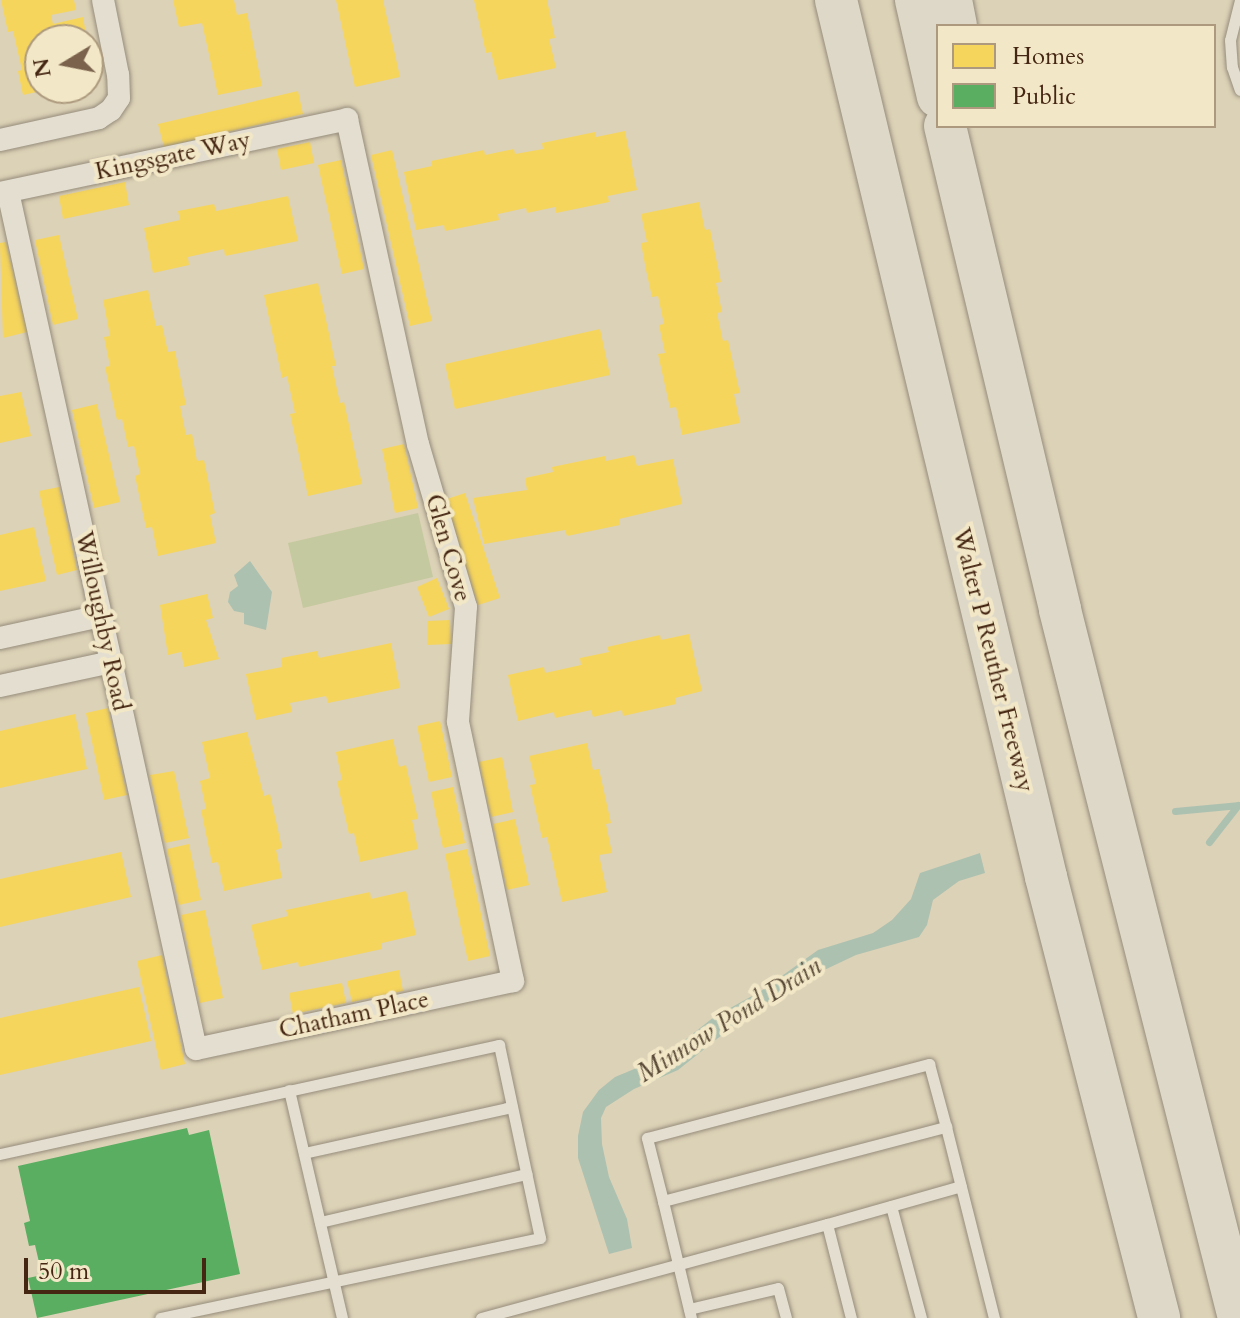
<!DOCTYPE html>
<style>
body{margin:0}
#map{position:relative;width:1240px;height:1318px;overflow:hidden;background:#dcd2b7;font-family:Cardo,serif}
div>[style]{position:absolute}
.green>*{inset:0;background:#c5c99f}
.water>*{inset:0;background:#adc1b0}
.homes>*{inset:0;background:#f6d55c}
.public>*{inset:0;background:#5aae61}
.stream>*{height:7px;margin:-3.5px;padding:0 3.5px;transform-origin:3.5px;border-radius:3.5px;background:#adc1b0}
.roads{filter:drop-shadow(0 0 2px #968c7b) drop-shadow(0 0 2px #968c7b)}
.lane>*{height:11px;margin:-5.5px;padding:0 5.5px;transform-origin:5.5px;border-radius:5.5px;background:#e3ded0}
.street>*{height:22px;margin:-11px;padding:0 11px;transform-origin:11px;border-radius:11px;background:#e3ded0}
.highway>*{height:42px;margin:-21px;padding:0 21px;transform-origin:21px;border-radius:21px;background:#ded8c8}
span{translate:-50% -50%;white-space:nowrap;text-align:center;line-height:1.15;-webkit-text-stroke:8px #f2e7c6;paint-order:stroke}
.street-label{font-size:24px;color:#452612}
.water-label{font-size:26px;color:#5a4b39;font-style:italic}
.legend{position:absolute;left:936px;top:24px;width:280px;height:104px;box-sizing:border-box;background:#f2e7c6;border:2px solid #ad9a7e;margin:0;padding:10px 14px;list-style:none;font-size:24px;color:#452612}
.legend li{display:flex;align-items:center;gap:16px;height:40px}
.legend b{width:40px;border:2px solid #ad9a7e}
.north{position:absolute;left:24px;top:24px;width:80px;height:80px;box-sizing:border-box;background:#f2e7c6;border:2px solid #ad9a7e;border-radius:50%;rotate:260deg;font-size:22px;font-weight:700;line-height:32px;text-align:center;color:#452612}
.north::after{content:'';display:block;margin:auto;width:28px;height:36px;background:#7a624c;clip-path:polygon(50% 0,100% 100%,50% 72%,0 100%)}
.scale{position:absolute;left:24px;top:1258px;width:182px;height:36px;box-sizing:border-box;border:4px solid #452612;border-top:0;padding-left:10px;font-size:24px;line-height:28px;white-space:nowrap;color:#452612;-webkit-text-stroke:6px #f2e7c6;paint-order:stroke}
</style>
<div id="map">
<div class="green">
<div style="clip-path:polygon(418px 513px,433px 577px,303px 608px,288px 543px)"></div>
</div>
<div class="water">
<div style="clip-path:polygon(250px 561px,272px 592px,266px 630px,244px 624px,244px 613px,234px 611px,228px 602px,230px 592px,238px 586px,234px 575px)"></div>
<div style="clip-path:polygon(980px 853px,985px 873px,959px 881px,933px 900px,927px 925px,919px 937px,856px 955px,820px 972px,752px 1011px,678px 1070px,634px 1089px,606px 1107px,601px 1118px,602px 1144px,609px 1177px,627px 1219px,632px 1248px,609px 1254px,578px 1158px,578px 1136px,583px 1112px,599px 1090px,615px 1077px,663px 1057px,714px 1017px,761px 991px,818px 950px,873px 933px,892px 920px,911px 899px,920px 873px)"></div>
</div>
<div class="homes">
<div style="clip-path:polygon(1px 0,74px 0,76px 10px,51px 15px,53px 24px,83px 17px,87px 40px,40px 40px,40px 88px,50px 89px,23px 95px,18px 71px,22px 70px,13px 31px,8px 32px)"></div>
<div style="clip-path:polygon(173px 0,234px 0,237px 15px,247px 13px,262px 86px,218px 95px,202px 23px,179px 27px)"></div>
<div style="clip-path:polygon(336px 0,383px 0,400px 77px,355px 87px)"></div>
<div style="clip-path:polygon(474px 0,547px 0,555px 38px,549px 39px,556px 68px,498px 80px,491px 52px,486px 53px)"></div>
<div style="clip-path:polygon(298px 91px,303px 114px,164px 147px,158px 124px)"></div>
<div style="clip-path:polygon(625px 131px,637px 190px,608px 196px,609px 202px,556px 213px,555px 207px,527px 213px,526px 208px,498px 214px,499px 220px,445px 231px,444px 225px,416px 230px,404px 172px,432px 166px,431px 161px,484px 150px,485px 155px,514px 149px,515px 154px,543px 149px,542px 143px,595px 132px,596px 137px)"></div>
<div style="clip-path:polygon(310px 142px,314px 163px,281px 170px,277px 149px)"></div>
<div style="clip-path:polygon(392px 150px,432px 321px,410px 326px,371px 155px)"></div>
<div style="clip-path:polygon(341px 160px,364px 269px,342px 274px,318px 165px)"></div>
<div style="clip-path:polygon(125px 182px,129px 205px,63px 219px,59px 196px)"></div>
<div style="clip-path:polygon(288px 196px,298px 241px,225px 256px,224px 249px,188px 257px,189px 265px,153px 273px,144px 228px,180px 220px,178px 211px,183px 210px,214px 204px,216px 211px)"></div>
<div style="clip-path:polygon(699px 202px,705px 230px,710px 229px,721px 282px,716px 283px,722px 312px,717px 313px,723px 341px,728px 340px,734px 367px,740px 393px,734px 394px,740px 423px,682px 435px,676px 407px,670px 408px,658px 354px,665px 353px,659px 325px,664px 324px,658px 296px,652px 297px,646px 270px,641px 243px,647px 242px,641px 214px)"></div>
<div style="clip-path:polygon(59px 235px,78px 319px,53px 325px,35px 240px)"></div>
<div style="clip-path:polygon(6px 242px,27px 332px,3px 338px,0 243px)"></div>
<div style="clip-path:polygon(318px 283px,336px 366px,332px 366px,333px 371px,340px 403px,344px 402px,362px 484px,308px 496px,290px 414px,295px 413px,287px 376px,282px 378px,264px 295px)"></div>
<div style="clip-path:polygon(148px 290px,156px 326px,162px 325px,168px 352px,175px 351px,186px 405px,180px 406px,186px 435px,192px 434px,197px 461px,204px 460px,215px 513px,210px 515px,216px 543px,158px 556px,152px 527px,146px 528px,135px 476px,140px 474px,134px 446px,128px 447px,122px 419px,117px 420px,105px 367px,110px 366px,104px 337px,110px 336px,103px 300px)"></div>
<div style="clip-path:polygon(600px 329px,610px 375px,455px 409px,445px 364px)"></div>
<div style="clip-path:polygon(21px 392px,31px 436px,0 443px,0 396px)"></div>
<div style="clip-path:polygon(97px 404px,120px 502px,94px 508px,72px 410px)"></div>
<div style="clip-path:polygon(404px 444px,418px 508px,395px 513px,382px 449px)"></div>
<div style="clip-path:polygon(634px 455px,637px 466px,673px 459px,682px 504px,619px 519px,620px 525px,567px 536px,565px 530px,484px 544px,473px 498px,527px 490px,525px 478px,553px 472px,552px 467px,605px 456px,606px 461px)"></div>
<div style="clip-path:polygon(59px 487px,77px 570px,57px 575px,39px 491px)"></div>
<div style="clip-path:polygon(465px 493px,500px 598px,478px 605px,444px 500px)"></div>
<div style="clip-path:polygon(34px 527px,46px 581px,0 591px,0 535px)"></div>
<div style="clip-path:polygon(437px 578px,449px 609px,429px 617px,417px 587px)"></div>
<div style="clip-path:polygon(207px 594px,213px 618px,206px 620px,219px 659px,184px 667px,181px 652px,168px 655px,160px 605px)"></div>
<div style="clip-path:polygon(450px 620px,451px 644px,427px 645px,427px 621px)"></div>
<div style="clip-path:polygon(689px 634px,702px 691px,675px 698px,676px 704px,623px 716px,622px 710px,593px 717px,591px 710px,555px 718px,554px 712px,518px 721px,508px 675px,544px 667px,545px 673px,581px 665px,580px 658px,609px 652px,607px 647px,660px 635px,661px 640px)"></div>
<div style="clip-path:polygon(391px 643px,400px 688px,328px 703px,326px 696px,290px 703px,292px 712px,256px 720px,246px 674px,282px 667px,281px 658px,317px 651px,319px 658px)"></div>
<div style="clip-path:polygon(108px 708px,127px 795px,104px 800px,86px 713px)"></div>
<div style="clip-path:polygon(75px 714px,87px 769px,0 788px,0 731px)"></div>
<div style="clip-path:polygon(440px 721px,452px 777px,429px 782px,417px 726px)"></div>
<div style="clip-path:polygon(247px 732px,264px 796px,270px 794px,282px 848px,276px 850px,282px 878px,224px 891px,218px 862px,212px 863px,201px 810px,206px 809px,200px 781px,210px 778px,202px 742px)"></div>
<div style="clip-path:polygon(393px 739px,399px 767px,406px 765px,418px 819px,412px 820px,418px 849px,360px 862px,354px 833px,349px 834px,337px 781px,342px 780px,336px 752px)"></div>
<div style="clip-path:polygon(587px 743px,593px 770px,599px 769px,611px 823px,606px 824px,612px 853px,599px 855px,607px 892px,562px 902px,547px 837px,542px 838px,530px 785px,536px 784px,529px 756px)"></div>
<div style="clip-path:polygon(502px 757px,513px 812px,491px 817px,479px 762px)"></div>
<div style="clip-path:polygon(174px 771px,189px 838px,165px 843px,150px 775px)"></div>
<div style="clip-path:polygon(453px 787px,465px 843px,443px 848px,431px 792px)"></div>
<div style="clip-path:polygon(515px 819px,529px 885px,507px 890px,493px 824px)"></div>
<div style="clip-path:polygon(189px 844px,201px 900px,179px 905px,167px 849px)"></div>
<div style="clip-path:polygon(467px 849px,490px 956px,468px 961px,445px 854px)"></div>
<div style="clip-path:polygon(121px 852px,131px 897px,0 927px,0 879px)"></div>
<div style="clip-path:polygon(406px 891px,416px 935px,382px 943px,382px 949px,299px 967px,298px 962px,262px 970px,251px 925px,288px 916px,286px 910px,370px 892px,371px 899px)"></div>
<div style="clip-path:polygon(205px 910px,223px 998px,200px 1003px,181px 915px)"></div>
<div style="clip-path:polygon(162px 955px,185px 1064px,161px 1070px,137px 961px)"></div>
<div style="clip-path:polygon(399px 970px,403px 991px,352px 1002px,347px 981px)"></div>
<div style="clip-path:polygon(342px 983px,346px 1003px,293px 1014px,289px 993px)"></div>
<div style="clip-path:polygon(139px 987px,151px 1041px,0 1075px,0 1018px)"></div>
</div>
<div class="public">
<div style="clip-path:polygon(187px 1128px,189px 1135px,209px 1130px,240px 1274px,37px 1318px,28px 1278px,42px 1275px,35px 1245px,29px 1246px,24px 1223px,30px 1221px,18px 1166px)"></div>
</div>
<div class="stream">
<div style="left:1175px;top:811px;width:65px;rotate:-5.3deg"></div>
<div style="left:1209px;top:842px;width:47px;rotate:-51.9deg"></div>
</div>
<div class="roads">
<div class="lane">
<div style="left:1240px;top:0;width:41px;rotate:104deg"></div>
<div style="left:1230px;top:40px;width:27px;rotate:86deg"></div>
<div style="left:1232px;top:67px;width:24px;rotate:71deg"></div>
<div style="left:289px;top:1090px;width:234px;rotate:76.9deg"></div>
<div style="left:304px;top:1153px;width:213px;rotate:-12.5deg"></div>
<div style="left:0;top:1154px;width:511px;rotate:-12.32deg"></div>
<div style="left:499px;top:1045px;width:197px;rotate:78deg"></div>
<div style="left:540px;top:1238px;width:388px;rotate:168.1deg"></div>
<div style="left:663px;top:1201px;width:65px;rotate:-104.3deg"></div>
<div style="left:647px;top:1138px;width:292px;rotate:-14.7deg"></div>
<div style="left:929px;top:1064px;width:65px;rotate:74.9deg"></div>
<div style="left:891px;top:1206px;width:116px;rotate:75deg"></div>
<div style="left:320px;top:1222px;width:212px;rotate:-13.1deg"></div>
<div style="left:827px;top:1224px;width:139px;rotate:-15.8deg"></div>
<div style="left:689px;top:1309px;width:91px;rotate:-13.3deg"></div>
<div style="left:778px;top:1288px;width:31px;rotate:75deg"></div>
<div style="left:481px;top:1318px;width:359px;rotate:-15.2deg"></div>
<div style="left:827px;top:1224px;width:97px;rotate:75.7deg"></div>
<div style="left:691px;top:1318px;width:120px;rotate:-103.5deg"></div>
<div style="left:663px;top:1201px;width:293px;rotate:-14.7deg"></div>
<div style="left:946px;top:1127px;width:197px;rotate:75.9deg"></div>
</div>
<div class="street">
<div style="left:0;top:140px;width:101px;rotate:-12.5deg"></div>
<div style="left:99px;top:118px;width:14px;rotate:-34deg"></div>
<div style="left:111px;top:110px;width:14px;rotate:-56deg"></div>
<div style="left:119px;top:98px;width:23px;rotate:-92deg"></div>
<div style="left:118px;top:75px;width:76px;rotate:-101.3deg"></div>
<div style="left:0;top:193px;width:355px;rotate:-12deg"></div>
<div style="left:347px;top:119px;width:333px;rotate:77.7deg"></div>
<div style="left:418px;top:444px;width:170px;rotate:73.6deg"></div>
<div style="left:466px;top:607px;width:115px;rotate:94deg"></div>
<div style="left:458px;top:722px;width:265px;rotate:78deg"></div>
<div style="left:513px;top:981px;width:324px;rotate:167.9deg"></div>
<div style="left:196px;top:1049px;width:877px;rotate:-102.37deg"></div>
<div style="left:0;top:638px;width:103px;rotate:-12.3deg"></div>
<div style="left:0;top:686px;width:114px;rotate:-12.2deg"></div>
</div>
<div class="highway">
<div style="left:836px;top:0;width:902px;rotate:76.53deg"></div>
<div style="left:1046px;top:877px;width:455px;rotate:75.6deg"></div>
<div style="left:916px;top:0;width:99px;rotate:77.2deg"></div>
<div style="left:951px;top:0;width:26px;rotate:79deg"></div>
<div style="left:945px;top:126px;width:497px;rotate:76.6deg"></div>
<div style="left:1060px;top:610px;width:730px;rotate:75.81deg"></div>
</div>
</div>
<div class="street-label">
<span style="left:173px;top:156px;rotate:-12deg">Kingsgate Way</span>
<span style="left:448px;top:548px;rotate:74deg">Glen Cove</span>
<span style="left:102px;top:621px;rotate:78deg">Willoughby Road</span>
<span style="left:993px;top:660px;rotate:76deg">Walter P Reuther Freeway</span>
<span style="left:354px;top:1015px;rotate:-12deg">Chatham Place</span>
</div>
<div class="water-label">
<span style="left:729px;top:1020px;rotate:-32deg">Minnow Pond Drain</span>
</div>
<ul class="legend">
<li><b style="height:22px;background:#f6d55c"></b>Homes</li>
<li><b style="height:22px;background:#5aae61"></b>Public</li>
</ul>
<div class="north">N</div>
<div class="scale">50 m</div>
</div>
